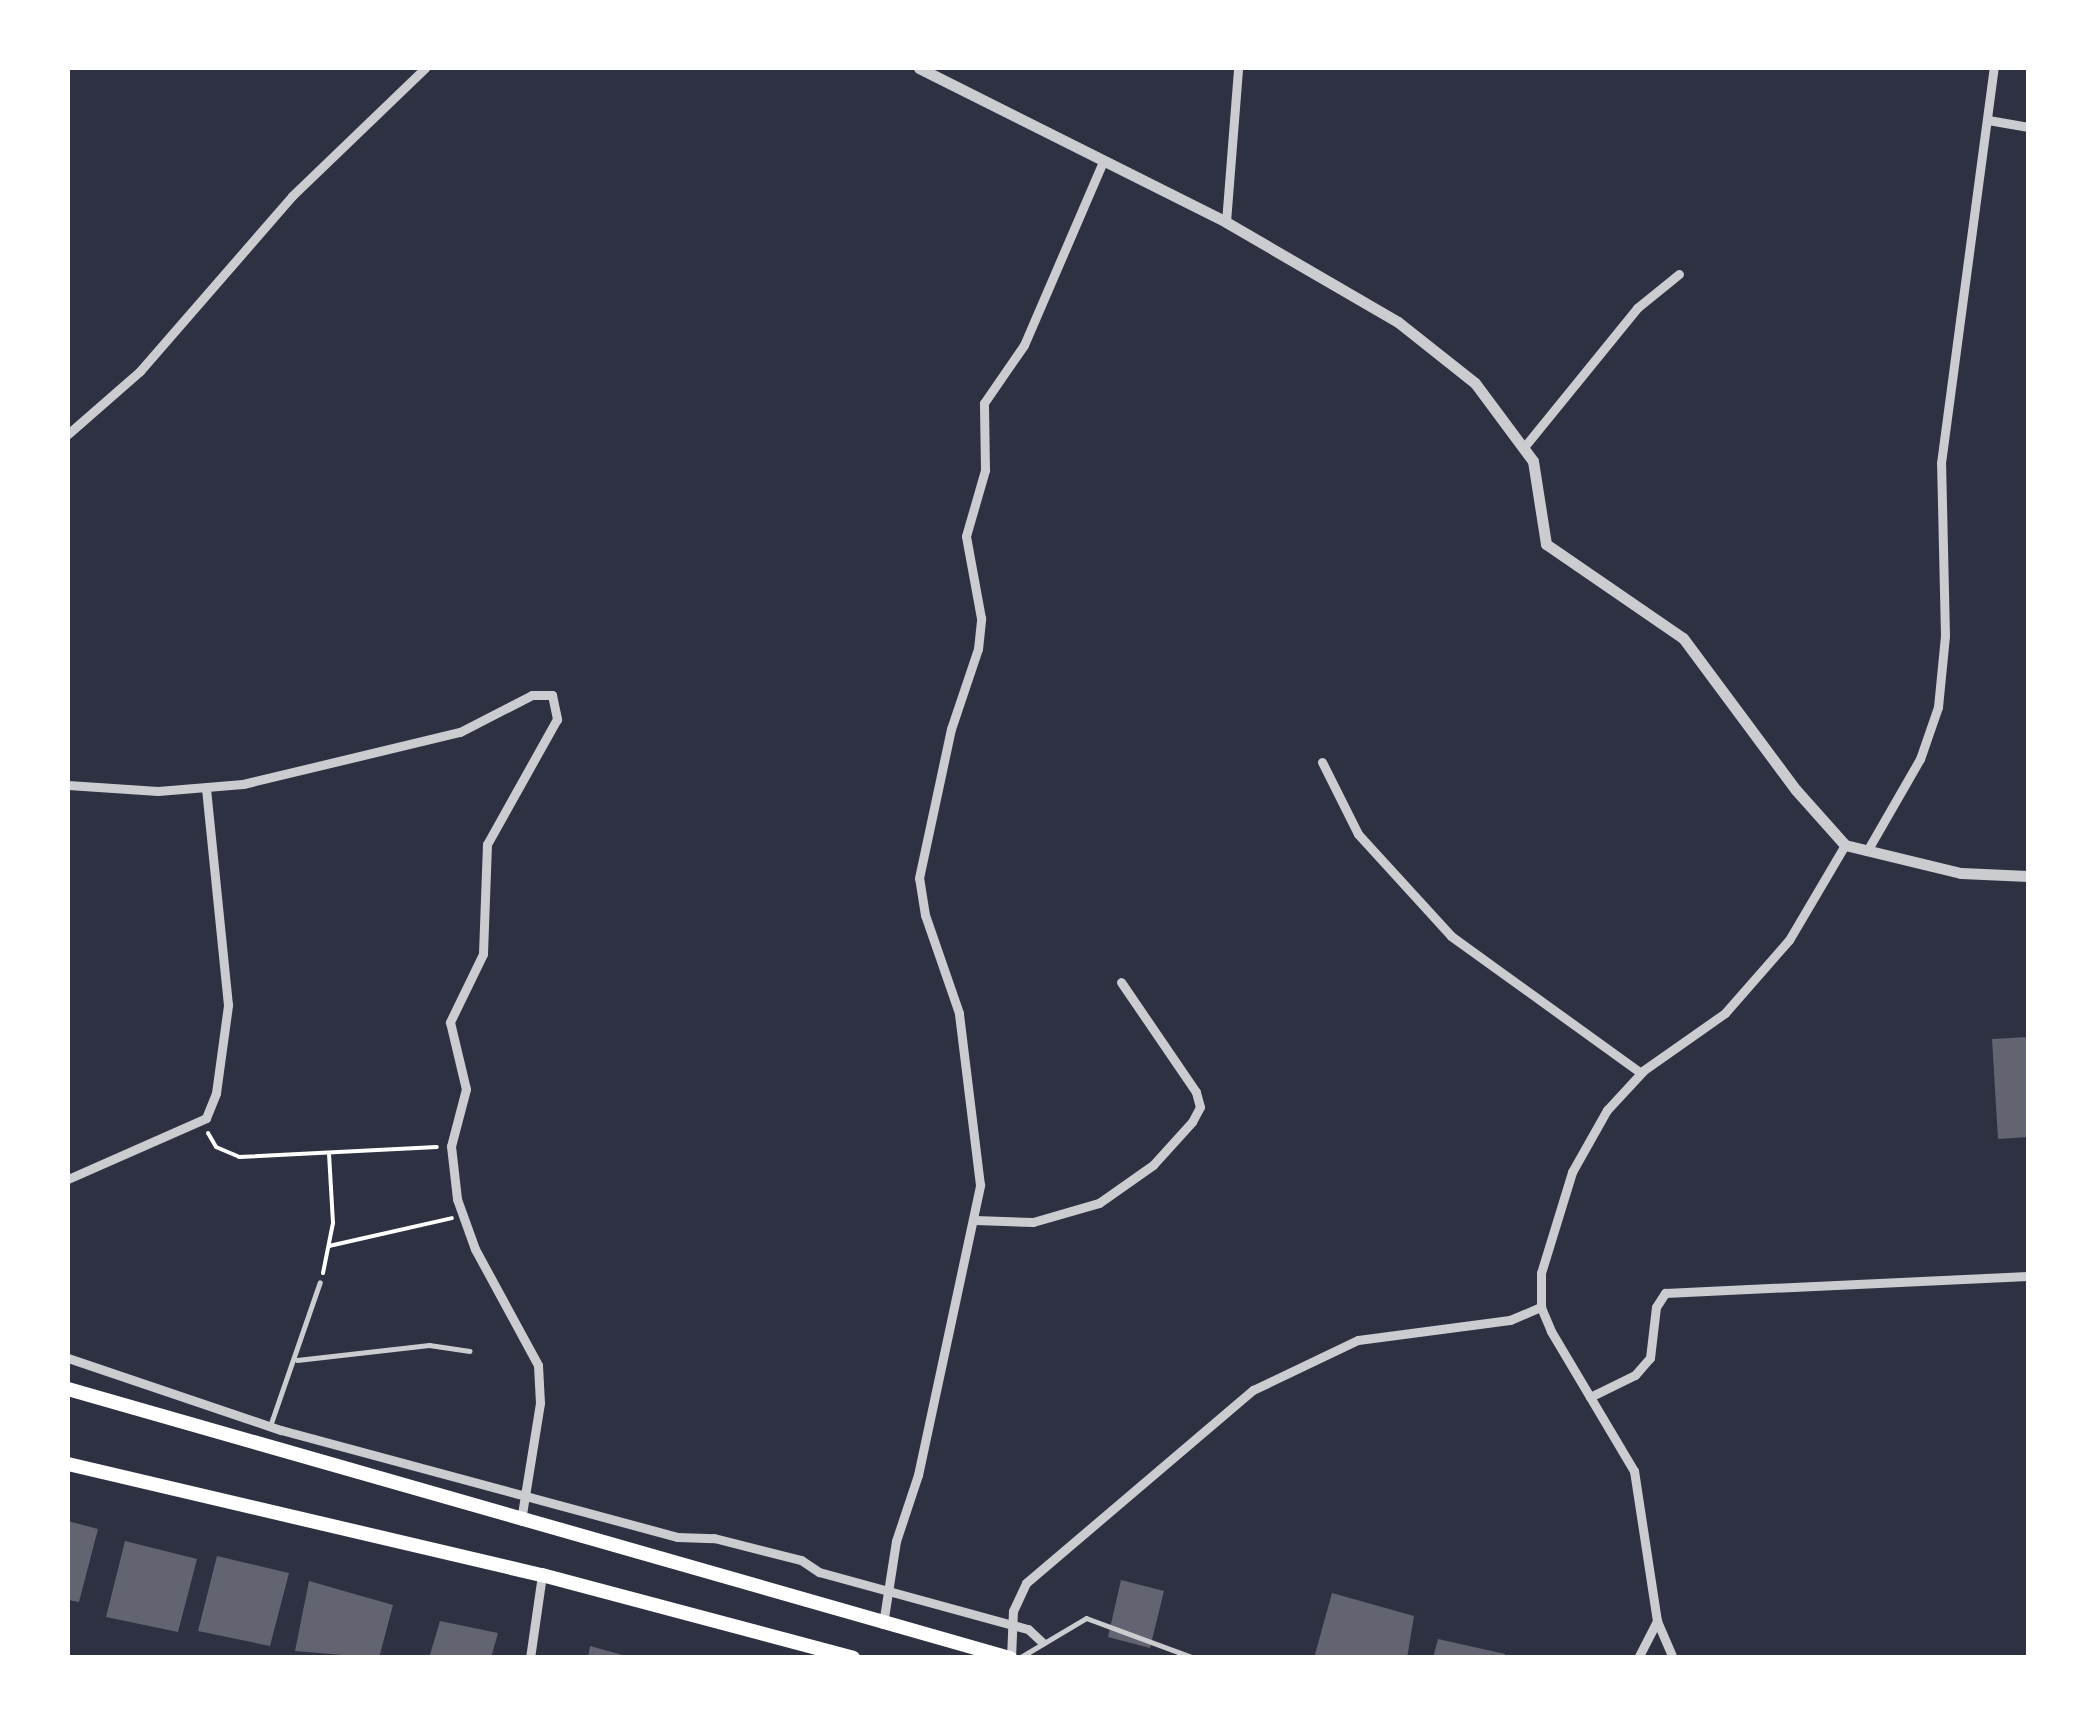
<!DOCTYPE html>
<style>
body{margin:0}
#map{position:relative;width:2096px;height:1725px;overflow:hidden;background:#2d3142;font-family:"Alegreya Sans",sans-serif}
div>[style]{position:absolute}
.building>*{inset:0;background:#626471}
.path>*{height:4px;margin:-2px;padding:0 2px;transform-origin:2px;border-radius:2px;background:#fff}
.service>*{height:5px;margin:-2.5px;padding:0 2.5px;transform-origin:2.5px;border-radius:2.5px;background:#caccd0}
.minor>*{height:9px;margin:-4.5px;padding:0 4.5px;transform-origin:4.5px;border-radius:4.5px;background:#caccd0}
.tertiary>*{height:11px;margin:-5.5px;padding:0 5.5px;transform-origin:5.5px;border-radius:5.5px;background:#caccd0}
.primary>*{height:14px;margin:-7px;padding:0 7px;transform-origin:7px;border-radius:7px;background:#fff}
span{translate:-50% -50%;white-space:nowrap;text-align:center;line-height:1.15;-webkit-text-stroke:8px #fff;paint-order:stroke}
.frame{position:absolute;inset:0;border:70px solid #fff;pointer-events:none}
</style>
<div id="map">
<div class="building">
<div style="clip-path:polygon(2028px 1037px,2028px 1137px,1998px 1139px,1992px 1039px)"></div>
<div style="clip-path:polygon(68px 1521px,98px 1529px,79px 1602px,68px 1600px)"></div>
<div style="clip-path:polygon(125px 1541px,197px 1559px,178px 1632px,106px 1617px)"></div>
<div style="clip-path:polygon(217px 1556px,289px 1573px,270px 1646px,198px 1631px)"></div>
<div style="clip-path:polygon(1121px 1580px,1164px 1591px,1150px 1648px,1108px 1637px)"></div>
<div style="clip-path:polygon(309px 1581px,393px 1605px,379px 1658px,295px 1651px)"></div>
<div style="clip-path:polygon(1332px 1593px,1414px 1616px,1407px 1658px,1314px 1658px)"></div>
<div style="clip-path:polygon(440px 1621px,498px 1633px,491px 1658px,429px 1658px)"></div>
<div style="clip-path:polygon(1438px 1639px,1505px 1654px,1505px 1658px,1433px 1658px)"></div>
<div style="clip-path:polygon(590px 1646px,626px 1656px,626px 1658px,588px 1658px)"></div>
</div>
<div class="path">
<div style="left:208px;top:1133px;width:16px;rotate:60deg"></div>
<div style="left:216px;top:1147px;width:25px;rotate:23deg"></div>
<div style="left:239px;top:1157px;width:198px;rotate:-2.9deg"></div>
<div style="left:329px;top:1246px;width:126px;rotate:-12.8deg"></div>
<div style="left:323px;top:1273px;width:51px;rotate:-78.7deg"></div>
<div style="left:333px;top:1223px;width:69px;rotate:-93.3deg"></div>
</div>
<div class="service">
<div style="left:297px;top:1360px;width:133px;rotate:-6.5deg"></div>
<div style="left:429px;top:1345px;width:41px;rotate:8.3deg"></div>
<div style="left:270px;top:1426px;width:152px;rotate:-70.9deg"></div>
<div style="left:1019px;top:1658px;width:78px;rotate:-30.8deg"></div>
<div style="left:1086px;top:1618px;width:115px;rotate:20.3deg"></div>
</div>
<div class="minor">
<div style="left:1988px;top:120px;width:41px;rotate:9.9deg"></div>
<div style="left:1226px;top:222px;width:154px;rotate:-85.5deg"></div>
<div style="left:68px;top:434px;width:96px;rotate:-41.2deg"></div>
<div style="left:140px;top:371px;width:232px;rotate:-49deg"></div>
<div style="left:292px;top:196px;width:185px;rotate:-43.9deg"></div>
<div style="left:1525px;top:446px;width:178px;rotate:-50.9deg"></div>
<div style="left:1637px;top:308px;width:54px;rotate:-39deg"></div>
<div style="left:1322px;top:762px;width:80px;rotate:63.4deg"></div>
<div style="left:1358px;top:834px;width:138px;rotate:47.6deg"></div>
<div style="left:1451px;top:936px;width:234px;rotate:35.8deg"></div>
<div style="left:68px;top:785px;width:90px;rotate:3.8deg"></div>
<div style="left:158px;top:791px;width:85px;rotate:-4.7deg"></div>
<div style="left:243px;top:784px;width:223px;rotate:-13.5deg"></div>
<div style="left:460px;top:732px;width:81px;rotate:-27.2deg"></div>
<div style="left:532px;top:695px;width:20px"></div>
<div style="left:552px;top:695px;width:25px;rotate:78deg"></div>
<div style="left:557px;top:719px;width:143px;rotate:119.2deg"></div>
<div style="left:487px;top:844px;width:110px;rotate:92.1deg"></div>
<div style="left:483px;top:954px;width:76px;rotate:115.9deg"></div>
<div style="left:450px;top:1022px;width:69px;rotate:76.6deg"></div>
<div style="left:466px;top:1089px;width:59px;rotate:104.7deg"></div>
<div style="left:451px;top:1146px;width:53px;rotate:83.5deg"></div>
<div style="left:457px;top:1199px;width:53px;rotate:70.2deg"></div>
<div style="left:475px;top:1249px;width:132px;rotate:61.5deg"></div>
<div style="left:538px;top:1365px;width:38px;rotate:87deg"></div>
<div style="left:540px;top:1403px;width:119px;rotate:99.2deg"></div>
<div style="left:1867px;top:851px;width:106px;rotate:-60.1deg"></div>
<div style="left:1920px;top:759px;width:55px;rotate:-70.9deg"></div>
<div style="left:1938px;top:707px;width:71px;rotate:-84.4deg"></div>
<div style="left:1945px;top:636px;width:173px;rotate:-91.3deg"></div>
<div style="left:1941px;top:463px;width:399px;rotate:-82.4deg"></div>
<div style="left:68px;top:1179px;width:151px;rotate:-23.8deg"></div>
<div style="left:206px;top:1118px;width:27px;rotate:-68deg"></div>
<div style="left:216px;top:1093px;width:89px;rotate:-82.2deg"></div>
<div style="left:228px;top:1005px;width:217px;rotate:-95.8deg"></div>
<div style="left:975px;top:1220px;width:58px;rotate:2deg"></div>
<div style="left:1033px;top:1222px;width:69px;rotate:-16.1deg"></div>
<div style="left:1099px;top:1203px;width:66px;rotate:-35.1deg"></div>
<div style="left:1153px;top:1165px;width:58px;rotate:-47.8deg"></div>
<div style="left:1192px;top:1122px;width:17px;rotate:-62deg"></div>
<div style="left:1200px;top:1107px;width:16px;rotate:-105deg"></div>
<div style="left:1196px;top:1092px;width:133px;rotate:-124.3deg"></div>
<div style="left:68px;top:1358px;width:225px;rotate:18.7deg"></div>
<div style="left:281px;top:1430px;width:410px;rotate:15.1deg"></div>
<div style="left:677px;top:1537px;width:37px;rotate:2deg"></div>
<div style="left:714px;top:1538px;width:90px;rotate:14.2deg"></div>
<div style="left:801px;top:1560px;width:22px;rotate:34deg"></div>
<div style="left:819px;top:1572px;width:217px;rotate:15.3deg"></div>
<div style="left:1028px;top:1629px;width:19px;rotate:43deg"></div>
<div style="left:1590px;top:1397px;width:50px;rotate:-26.1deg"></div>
<div style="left:1635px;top:1375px;width:23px;rotate:-49deg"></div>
<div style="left:1650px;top:1358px;width:51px;rotate:-83.3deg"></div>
<div style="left:1656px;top:1307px;width:17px;rotate:-57deg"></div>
<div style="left:1665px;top:1293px;width:363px;rotate:-2.7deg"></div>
<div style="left:1657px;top:1621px;width:152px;rotate:-98.7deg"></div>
<div style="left:1634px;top:1471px;width:163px;rotate:-120.7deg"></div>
<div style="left:1551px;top:1331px;width:26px;rotate:-113deg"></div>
<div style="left:1541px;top:1307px;width:34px;rotate:-90deg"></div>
<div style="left:1541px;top:1273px;width:106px;rotate:-72.9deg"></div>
<div style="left:1572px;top:1172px;width:71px;rotate:-60.6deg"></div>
<div style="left:1607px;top:1110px;width:54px;rotate:-47.2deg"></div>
<div style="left:1644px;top:1070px;width:99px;rotate:-35.1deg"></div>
<div style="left:1725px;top:1013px;width:97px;rotate:-48.8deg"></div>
<div style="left:1789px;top:940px;width:110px;rotate:-59.5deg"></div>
<div style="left:883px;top:1624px;width:84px;rotate:-81.1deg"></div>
<div style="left:896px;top:1541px;width:70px;rotate:-71.6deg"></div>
<div style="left:918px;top:1475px;width:297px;rotate:-77.9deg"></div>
<div style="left:980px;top:1185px;width:173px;rotate:-97deg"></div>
<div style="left:959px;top:1013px;width:104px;rotate:-109.1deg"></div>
<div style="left:925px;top:915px;width:37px;rotate:-99deg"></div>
<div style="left:919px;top:878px;width:152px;rotate:-77.9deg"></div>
<div style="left:951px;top:729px;width:84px;rotate:-71.4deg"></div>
<div style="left:978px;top:649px;width:31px;rotate:-84deg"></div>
<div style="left:981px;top:618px;width:83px;rotate:-100.4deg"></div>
<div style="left:966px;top:536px;width:69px;rotate:-73.9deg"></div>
<div style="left:985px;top:470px;width:67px;rotate:-90.9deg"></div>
<div style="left:984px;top:403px;width:70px;rotate:-55.4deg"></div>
<div style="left:1024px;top:345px;width:199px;rotate:-66.7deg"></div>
<div style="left:530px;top:1658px;width:84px;rotate:-81.8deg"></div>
<div style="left:1011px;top:1658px;width:47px;rotate:-87.6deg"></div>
<div style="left:1013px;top:1611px;width:31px;rotate:-65deg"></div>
<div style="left:1026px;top:1583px;width:298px;rotate:-40.4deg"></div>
<div style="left:1253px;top:1390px;width:116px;rotate:-25.5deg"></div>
<div style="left:1358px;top:1340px;width:153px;rotate:-7.5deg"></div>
<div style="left:1510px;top:1320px;width:34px;rotate:-23deg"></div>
<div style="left:1638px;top:1658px;width:42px;rotate:-62.8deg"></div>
<div style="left:1657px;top:1621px;width:40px;rotate:66.6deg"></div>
</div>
<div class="tertiary">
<div style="left:919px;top:68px;width:343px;rotate:26.6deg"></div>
<div style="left:1226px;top:222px;width:199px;rotate:30.2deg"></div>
<div style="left:1398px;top:322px;width:98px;rotate:38.4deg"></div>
<div style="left:1475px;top:383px;width:97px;rotate:53.4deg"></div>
<div style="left:1533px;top:461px;width:84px;rotate:81.1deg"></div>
<div style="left:1546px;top:544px;width:166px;rotate:34.5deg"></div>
<div style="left:1683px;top:638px;width:189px;rotate:53.4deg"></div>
<div style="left:1796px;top:790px;width:74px;rotate:48.3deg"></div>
<div style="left:1845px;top:845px;width:119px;rotate:13.6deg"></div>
<div style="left:1961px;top:873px;width:67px;rotate:2.6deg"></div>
</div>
<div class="primary">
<div style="left:68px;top:1389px;width:980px;rotate:15.94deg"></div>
<div style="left:68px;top:1464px;width:487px;rotate:13.2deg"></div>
<div style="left:542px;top:1575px;width:322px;rotate:14.9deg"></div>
</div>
<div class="frame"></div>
</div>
